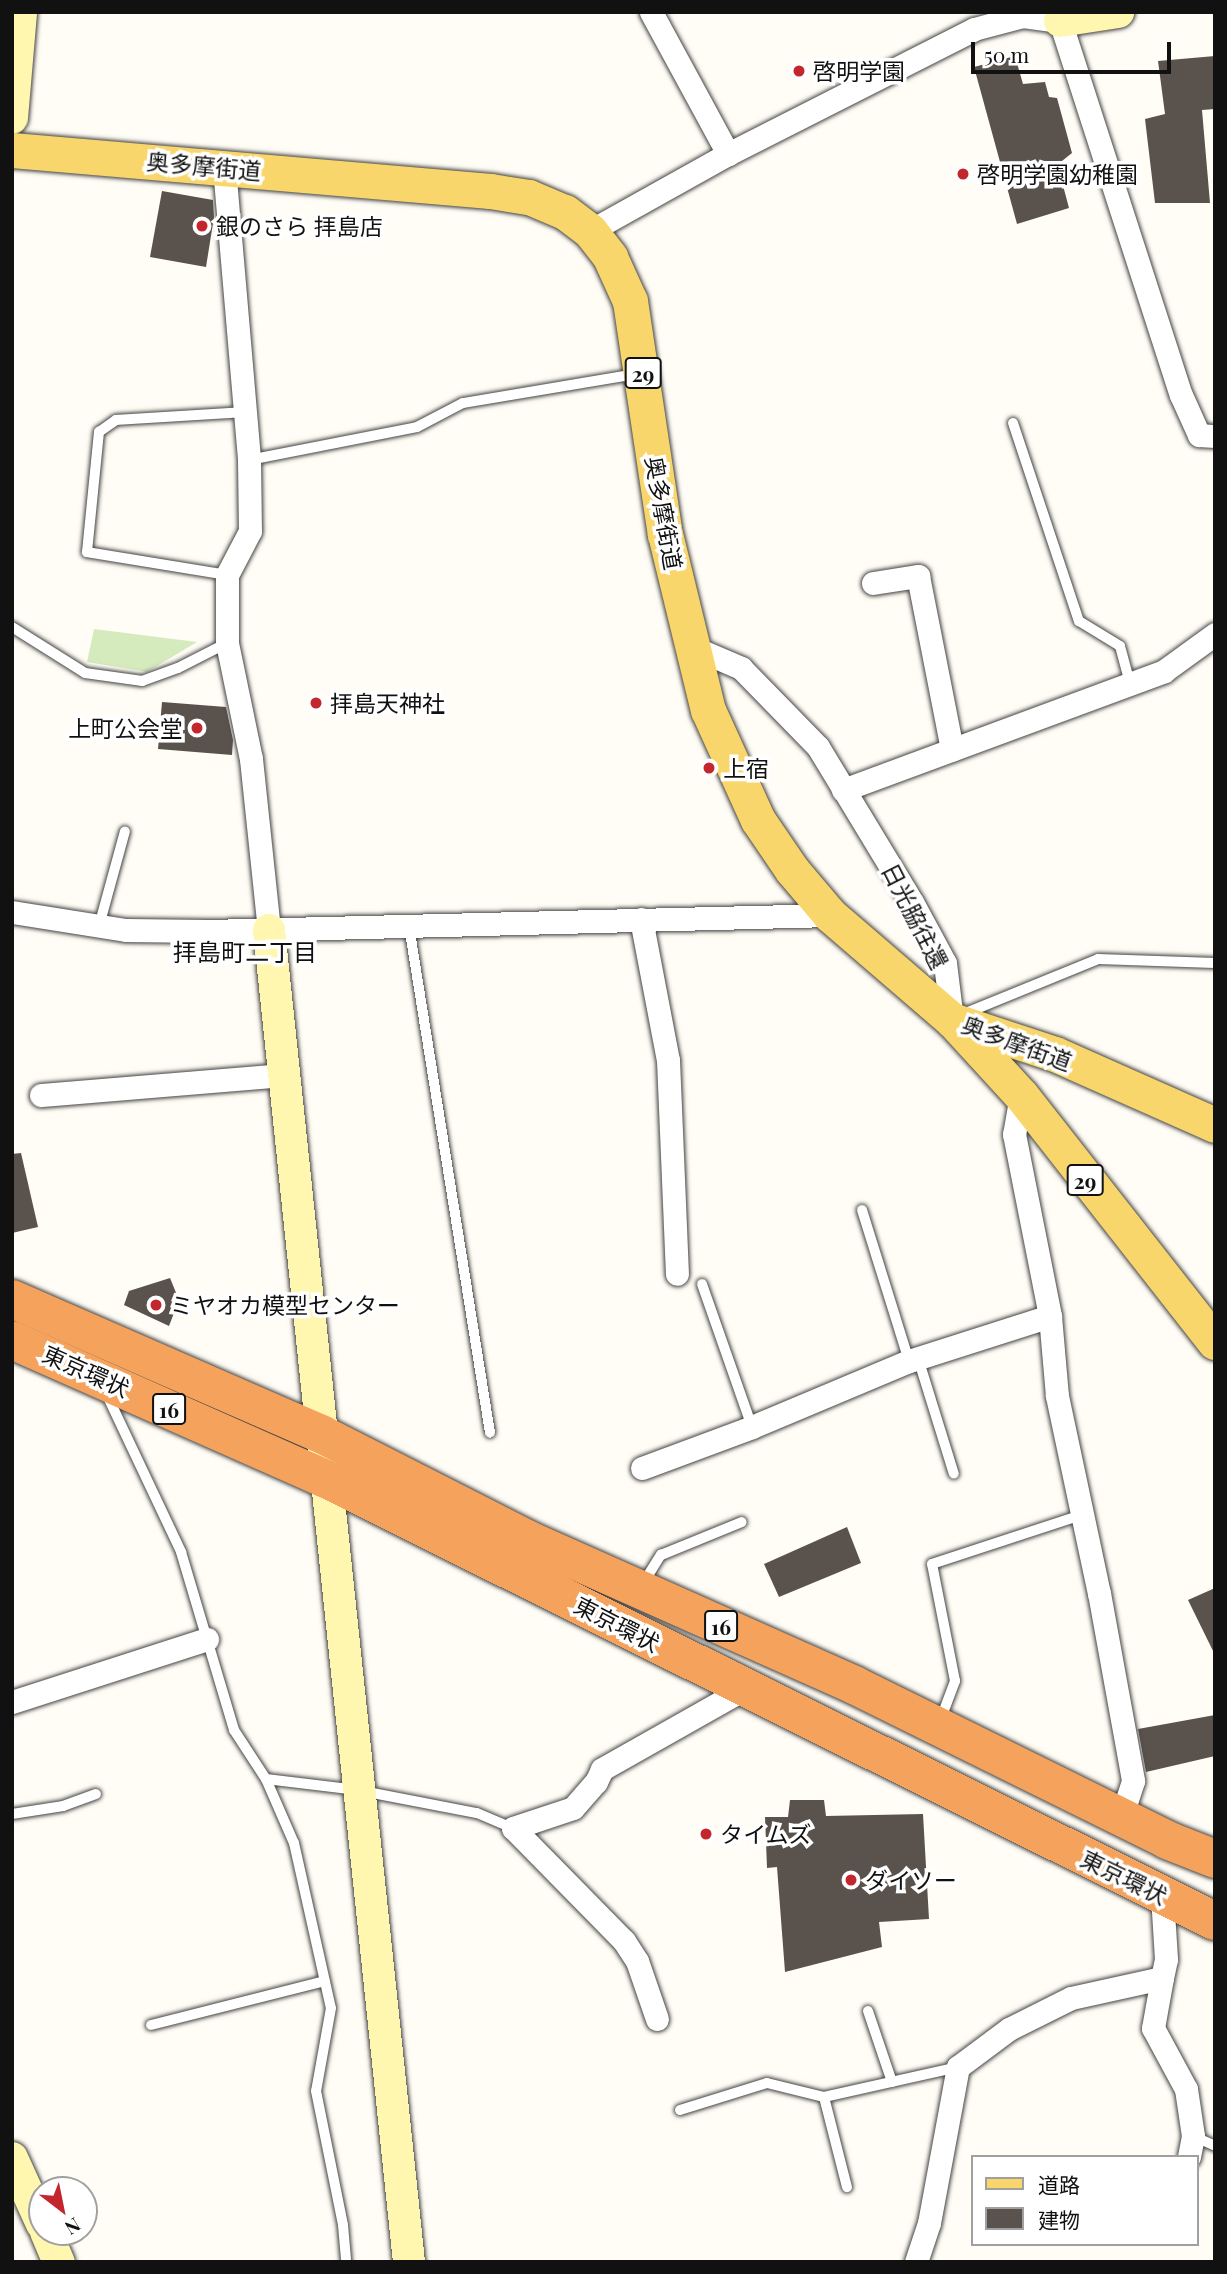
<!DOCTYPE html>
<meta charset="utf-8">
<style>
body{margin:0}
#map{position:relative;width:1227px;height:2274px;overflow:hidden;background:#fffdf5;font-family:"Playfair Display","Noto Sans JP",serif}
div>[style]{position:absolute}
.green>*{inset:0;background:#d5ebbd}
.building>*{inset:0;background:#5a524d}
.roads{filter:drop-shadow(0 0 2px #444) drop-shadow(0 0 2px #444)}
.lane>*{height:10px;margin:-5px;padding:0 5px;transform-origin:5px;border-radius:5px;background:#fff}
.street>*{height:23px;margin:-11.5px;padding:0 11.5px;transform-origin:11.5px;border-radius:11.5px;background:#fff}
.secondary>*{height:32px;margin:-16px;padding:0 16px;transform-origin:16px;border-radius:16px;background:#fff6b0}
.primary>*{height:35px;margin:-17.5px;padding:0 17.5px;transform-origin:17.5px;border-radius:17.5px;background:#f9d66b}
.highway>*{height:38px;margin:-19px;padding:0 19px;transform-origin:19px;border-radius:19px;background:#f5a25d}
.dots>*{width:19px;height:19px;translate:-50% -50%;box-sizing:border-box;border:4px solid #fff;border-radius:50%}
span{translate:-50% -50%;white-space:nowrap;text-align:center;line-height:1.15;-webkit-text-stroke:7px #fff;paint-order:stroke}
.shield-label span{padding:2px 5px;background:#fff;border:2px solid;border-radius:5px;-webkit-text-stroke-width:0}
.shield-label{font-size:21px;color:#111;font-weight:700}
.poi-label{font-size:23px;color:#111}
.left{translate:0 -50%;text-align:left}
.right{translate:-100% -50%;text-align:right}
.street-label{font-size:23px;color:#111}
.neighbourhood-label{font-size:24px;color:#111}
.frame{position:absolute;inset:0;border:14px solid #111;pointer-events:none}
.legend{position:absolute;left:971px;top:2155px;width:228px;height:91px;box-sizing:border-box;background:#fff;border:2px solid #a0a0a0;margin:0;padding:9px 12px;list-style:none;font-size:21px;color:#111}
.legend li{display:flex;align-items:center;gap:14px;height:35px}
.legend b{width:35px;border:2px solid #a0a0a0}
.north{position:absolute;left:28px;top:2176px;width:70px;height:70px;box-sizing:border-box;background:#fff;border:2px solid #a0a0a0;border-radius:50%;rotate:148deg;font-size:19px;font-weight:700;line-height:28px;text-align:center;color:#111}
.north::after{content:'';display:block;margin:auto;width:24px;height:32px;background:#c4262e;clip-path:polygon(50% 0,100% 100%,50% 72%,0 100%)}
.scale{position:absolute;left:971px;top:42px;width:200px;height:32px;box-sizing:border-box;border:4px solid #111;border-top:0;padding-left:9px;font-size:21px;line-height:24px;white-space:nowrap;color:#111;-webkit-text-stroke:5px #fff;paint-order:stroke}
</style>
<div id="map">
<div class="green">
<div style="clip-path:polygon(94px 629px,197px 642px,147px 672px,87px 662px)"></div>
</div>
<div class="building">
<div style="clip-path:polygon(1015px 56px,1023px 84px,1045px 82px,1049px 97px,1057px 98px,1072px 153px,1062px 161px,1066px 172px,1061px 178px,1069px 208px,1017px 224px,974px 67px)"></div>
<div style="clip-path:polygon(1215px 56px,1215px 109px,1202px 110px,1210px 203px,1155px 203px,1145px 119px,1165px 114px,1158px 61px)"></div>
<div style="clip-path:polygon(162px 191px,213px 200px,214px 217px,206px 267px,150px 257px)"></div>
<div style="clip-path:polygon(162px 702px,226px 707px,233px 740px,232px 755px,158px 749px)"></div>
<div style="clip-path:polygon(21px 1153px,38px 1227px,12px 1233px,12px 1154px)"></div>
<div style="clip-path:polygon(170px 1278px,179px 1300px,169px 1326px,124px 1305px,129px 1291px)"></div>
<div style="clip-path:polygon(847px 1527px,861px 1563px,779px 1597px,764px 1564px)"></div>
<div style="clip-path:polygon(1215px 1588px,1215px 1655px,1188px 1600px)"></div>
<div style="clip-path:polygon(1215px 1715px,1215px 1756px,1146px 1772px,1138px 1729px)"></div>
<div style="clip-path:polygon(790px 1800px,824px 1800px,826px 1816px,923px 1814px,929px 1919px,879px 1922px,882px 1947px,785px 1972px,777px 1867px,767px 1868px,765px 1817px,788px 1817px)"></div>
</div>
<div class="roads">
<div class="lane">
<div style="left:1013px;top:423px;width:209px;rotate:71.6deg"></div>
<div style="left:1079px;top:621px;width:48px;rotate:31.4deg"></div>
<div style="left:1120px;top:646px;width:39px;rotate:75deg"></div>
<div style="left:249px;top:460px;width:171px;rotate:-11.1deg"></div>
<div style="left:417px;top:427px;width:52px;rotate:-27.6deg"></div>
<div style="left:463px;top:403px;width:175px;rotate:-9.5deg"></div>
<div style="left:227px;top:575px;width:142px;rotate:-170.7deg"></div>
<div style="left:87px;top:552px;width:121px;rotate:-84.3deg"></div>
<div style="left:99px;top:432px;width:21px;rotate:-35deg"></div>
<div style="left:116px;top:420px;width:129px;rotate:-3.5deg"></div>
<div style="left:12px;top:627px;width:86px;rotate:32.2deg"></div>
<div style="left:85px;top:673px;width:58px;rotate:8deg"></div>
<div style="left:142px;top:681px;width:38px;rotate:-20deg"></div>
<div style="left:178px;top:668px;width:55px;rotate:-27deg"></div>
<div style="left:99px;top:926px;width:98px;rotate:-74.7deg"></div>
<div style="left:409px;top:926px;width:513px;rotate:80.92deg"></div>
<div style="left:961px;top:1015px;width:148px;rotate:-22.2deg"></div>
<div style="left:1098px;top:959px;width:117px;rotate:2deg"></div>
<div style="left:862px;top:1210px;width:158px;rotate:72.7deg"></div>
<div style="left:702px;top:1284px;width:151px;rotate:70.7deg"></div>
<div style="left:918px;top:1358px;width:121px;rotate:72.8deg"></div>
<div style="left:106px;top:1393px;width:176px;rotate:64.7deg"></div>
<div style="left:181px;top:1552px;width:186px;rotate:73.4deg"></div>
<div style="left:234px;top:1730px;width:59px;rotate:56.9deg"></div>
<div style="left:266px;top:1779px;width:70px;rotate:66.4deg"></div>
<div style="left:294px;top:1843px;width:169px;rotate:77.4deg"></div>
<div style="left:331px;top:2008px;width:84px;rotate:100.2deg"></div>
<div style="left:316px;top:2091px;width:137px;rotate:78.6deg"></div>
<div style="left:343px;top:2225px;width:37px;rotate:85deg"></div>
<div style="left:642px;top:1585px;width:36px;rotate:-58deg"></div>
<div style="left:661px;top:1555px;width:87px;rotate:-22.2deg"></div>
<div style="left:940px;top:1721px;width:43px;rotate:-69.4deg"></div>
<div style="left:955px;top:1681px;width:119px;rotate:-101.1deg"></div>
<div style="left:932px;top:1564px;width:157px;rotate:-18.2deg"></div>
<div style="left:266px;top:1779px;width:92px;rotate:6.9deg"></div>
<div style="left:357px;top:1790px;width:122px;rotate:10.9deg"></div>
<div style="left:477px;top:1813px;width:39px;rotate:23deg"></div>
<div style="left:12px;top:1814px;width:52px;rotate:-8.9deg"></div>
<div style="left:63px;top:1806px;width:35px;rotate:-20deg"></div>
<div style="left:868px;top:2011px;width:75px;rotate:71.3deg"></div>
<div style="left:151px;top:2025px;width:179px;rotate:-14.2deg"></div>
<div style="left:824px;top:2097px;width:93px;rotate:75.7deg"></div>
<div style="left:680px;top:2110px;width:91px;rotate:-17.2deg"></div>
<div style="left:767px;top:2083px;width:59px;rotate:13.8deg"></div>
<div style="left:824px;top:2097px;width:137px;rotate:-12.6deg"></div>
<div style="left:1193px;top:2136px;width:24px;rotate:24deg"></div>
</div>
<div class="street">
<div style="left:651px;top:12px;width:162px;rotate:61.5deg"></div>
<div style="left:224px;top:167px;width:294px;rotate:85.1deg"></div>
<div style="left:249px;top:460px;width:71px;rotate:89.2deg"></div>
<div style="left:250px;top:531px;width:50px;rotate:117.6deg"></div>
<div style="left:227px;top:575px;width:68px;rotate:90deg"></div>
<div style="left:227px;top:643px;width:118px;rotate:78.3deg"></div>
<div style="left:251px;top:759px;width:172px;rotate:84deg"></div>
<div style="left:590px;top:231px;width:158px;rotate:-29.2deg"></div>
<div style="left:728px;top:154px;width:276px;rotate:-26.9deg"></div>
<div style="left:974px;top:29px;width:51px;rotate:-14.9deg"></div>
<div style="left:1023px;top:16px;width:37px;rotate:8deg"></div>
<div style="left:1060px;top:21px;width:393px;rotate:72.1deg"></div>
<div style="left:1181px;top:395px;width:44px;rotate:65.8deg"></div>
<div style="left:1199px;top:435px;width:16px;rotate:4deg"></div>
<div style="left:873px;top:583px;width:46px;rotate:-8.8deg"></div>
<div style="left:918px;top:576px;width:177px;rotate:78.9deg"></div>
<div style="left:690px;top:646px;width:56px;rotate:23.3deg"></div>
<div style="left:741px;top:668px;width:110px;rotate:45.7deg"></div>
<div style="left:818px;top:747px;width:181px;rotate:58.8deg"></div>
<div style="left:912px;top:902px;width:69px;rotate:61.6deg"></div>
<div style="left:945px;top:963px;width:57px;rotate:83deg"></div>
<div style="left:843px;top:790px;width:342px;rotate:-20.3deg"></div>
<div style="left:1164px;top:671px;width:63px;rotate:-36deg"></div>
<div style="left:12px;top:912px;width:115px;rotate:9deg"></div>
<div style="left:126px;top:930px;width:82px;rotate:0.7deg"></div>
<div style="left:208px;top:931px;width:622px;rotate:-1.47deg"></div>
<div style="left:641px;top:919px;width:144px;rotate:79.2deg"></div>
<div style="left:668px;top:1060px;width:214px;rotate:87.6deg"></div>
<div style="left:41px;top:1095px;width:244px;rotate:-4.7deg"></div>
<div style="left:1021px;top:1095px;width:40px;rotate:100deg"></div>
<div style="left:1014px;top:1134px;width:186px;rotate:78.8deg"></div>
<div style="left:1050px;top:1316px;width:80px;rotate:85deg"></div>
<div style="left:1057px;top:1396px;width:201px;rotate:78deg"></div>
<div style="left:1099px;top:1593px;width:191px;rotate:79.7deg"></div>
<div style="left:1133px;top:1781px;width:39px;rotate:108deg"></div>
<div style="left:642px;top:1468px;width:117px;rotate:-20.4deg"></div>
<div style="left:752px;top:1427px;width:170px;rotate:-22.8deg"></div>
<div style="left:909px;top:1361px;width:148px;rotate:-17.7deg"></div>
<div style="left:12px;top:1702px;width:205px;rotate:-17.9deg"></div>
<div style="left:1162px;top:1978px;width:51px;rotate:100.2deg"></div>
<div style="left:1153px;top:2028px;width:69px;rotate:61.6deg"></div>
<div style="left:1186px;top:2089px;width:48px;rotate:81.5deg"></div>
<div style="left:1193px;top:2136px;width:21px;rotate:101deg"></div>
<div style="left:657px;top:2019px;width:61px;rotate:-109deg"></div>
<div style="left:637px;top:1961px;width:24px;rotate:-123deg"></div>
<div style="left:624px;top:1941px;width:158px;rotate:-134.5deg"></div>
<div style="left:513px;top:1828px;width:63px;rotate:-18.4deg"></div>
<div style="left:573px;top:1808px;width:35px;rotate:-49deg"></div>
<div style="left:596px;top:1782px;width:14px;rotate:-65deg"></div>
<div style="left:602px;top:1769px;width:165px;rotate:-29.4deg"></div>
<div style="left:916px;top:2262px;width:41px;rotate:-71.6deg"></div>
<div style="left:929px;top:2223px;width:159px;rotate:-79.5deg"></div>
<div style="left:958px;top:2067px;width:64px;rotate:-36.7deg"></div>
<div style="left:1009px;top:2029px;width:69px;rotate:-26.6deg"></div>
<div style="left:1071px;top:1998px;width:93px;rotate:-12.4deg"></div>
<div style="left:1162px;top:1978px;width:19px;rotate:-78deg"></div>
<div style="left:1166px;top:1959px;width:63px;rotate:-93.6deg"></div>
</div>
<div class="secondary">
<div style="left:1060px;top:21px;width:59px;rotate:-8.8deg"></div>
<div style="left:12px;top:118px;width:106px;rotate:-85.1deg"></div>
<div style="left:269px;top:930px;width:1339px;rotate:84deg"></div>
<div style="left:12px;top:2158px;width:72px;rotate:65.6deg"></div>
<div style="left:46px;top:2232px;width:33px;rotate:67deg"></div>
</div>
<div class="primary">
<div style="left:12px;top:150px;width:480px;rotate:4.9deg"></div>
<div style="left:490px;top:191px;width:39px;rotate:9deg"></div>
<div style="left:529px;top:197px;width:39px;rotate:23deg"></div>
<div style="left:565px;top:212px;width:31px;rotate:37deg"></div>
<div style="left:590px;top:231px;width:33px;rotate:52deg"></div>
<div style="left:610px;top:257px;width:48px;rotate:65.6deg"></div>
<div style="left:630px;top:301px;width:236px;rotate:81.5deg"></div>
<div style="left:665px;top:534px;width:181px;rotate:76.3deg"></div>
<div style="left:708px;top:710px;width:121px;rotate:65.6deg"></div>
<div style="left:758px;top:820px;width:60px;rotate:55.8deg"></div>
<div style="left:792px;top:870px;width:59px;rotate:49.8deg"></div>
<div style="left:830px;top:915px;width:161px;rotate:40.7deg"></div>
<div style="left:952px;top:1020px;width:108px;rotate:18.3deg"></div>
<div style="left:1055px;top:1054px;width:175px;rotate:23.9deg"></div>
<div style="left:954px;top:1022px;width:99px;rotate:47.5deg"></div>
<div style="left:1021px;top:1095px;width:314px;rotate:51.9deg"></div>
</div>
<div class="highway">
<div style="left:12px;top:1299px;width:337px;rotate:23.6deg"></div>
<div style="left:321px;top:1434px;width:233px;rotate:27deg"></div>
<div style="left:529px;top:1540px;width:356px;rotate:24deg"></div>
<div style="left:854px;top:1685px;width:349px;rotate:26.3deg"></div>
<div style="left:1167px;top:1840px;width:52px;rotate:21.6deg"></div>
<div style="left:12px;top:1340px;width:343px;rotate:23.9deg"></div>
<div style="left:326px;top:1479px;width:993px;rotate:26.44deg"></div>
</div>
</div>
<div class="dots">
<div style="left:799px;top:71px;background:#c4262e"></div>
<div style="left:963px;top:174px;background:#c4262e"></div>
<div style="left:202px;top:226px;background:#c4262e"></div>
<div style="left:316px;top:703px;background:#c4262e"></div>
<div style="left:197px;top:728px;background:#c4262e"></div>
<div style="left:709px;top:768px;background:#c4262e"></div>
<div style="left:156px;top:1305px;background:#c4262e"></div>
<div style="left:706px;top:1834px;background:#c4262e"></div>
<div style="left:851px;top:1880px;background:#c4262e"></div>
</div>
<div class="shield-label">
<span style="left:643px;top:373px">29</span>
<span style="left:1085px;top:1180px">29</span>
<span style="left:169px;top:1409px">16</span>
<span style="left:721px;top:1626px">16</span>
</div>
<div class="poi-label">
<span class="left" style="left:813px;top:71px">啓明学園</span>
<span class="left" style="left:977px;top:174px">啓明学園幼稚園</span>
<span class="left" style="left:216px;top:226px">銀のさら 拝島店</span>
<span class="left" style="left:330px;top:703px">拝島天神社</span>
<span class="right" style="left:183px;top:728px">上町公会堂</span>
<span class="left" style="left:723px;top:768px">上宿</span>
<span class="left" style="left:170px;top:1305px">ミヤオカ模型センター</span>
<span class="left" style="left:720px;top:1834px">タイムズ</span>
<span class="left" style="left:865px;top:1880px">ダイソー</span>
</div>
<div class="street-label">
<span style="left:204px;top:166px;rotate:5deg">奥多摩街道</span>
<span style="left:664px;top:513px;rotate:80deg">奥多摩街道</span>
<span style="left:915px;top:916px;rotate:63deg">日光脇往還</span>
<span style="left:1017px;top:1043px;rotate:20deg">奥多摩街道</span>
<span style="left:86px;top:1371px;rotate:24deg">東京環状</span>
<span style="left:617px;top:1624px;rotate:27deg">東京環状</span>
<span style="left:1124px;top:1877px;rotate:26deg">東京環状</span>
</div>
<div class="neighbourhood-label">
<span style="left:245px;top:952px">拝島町二丁目</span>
</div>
<div class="frame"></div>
<ul class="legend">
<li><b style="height:9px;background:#f9d66b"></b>道路</li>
<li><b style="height:19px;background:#5a524d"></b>建物</li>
</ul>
<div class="north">N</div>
<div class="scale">50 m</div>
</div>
